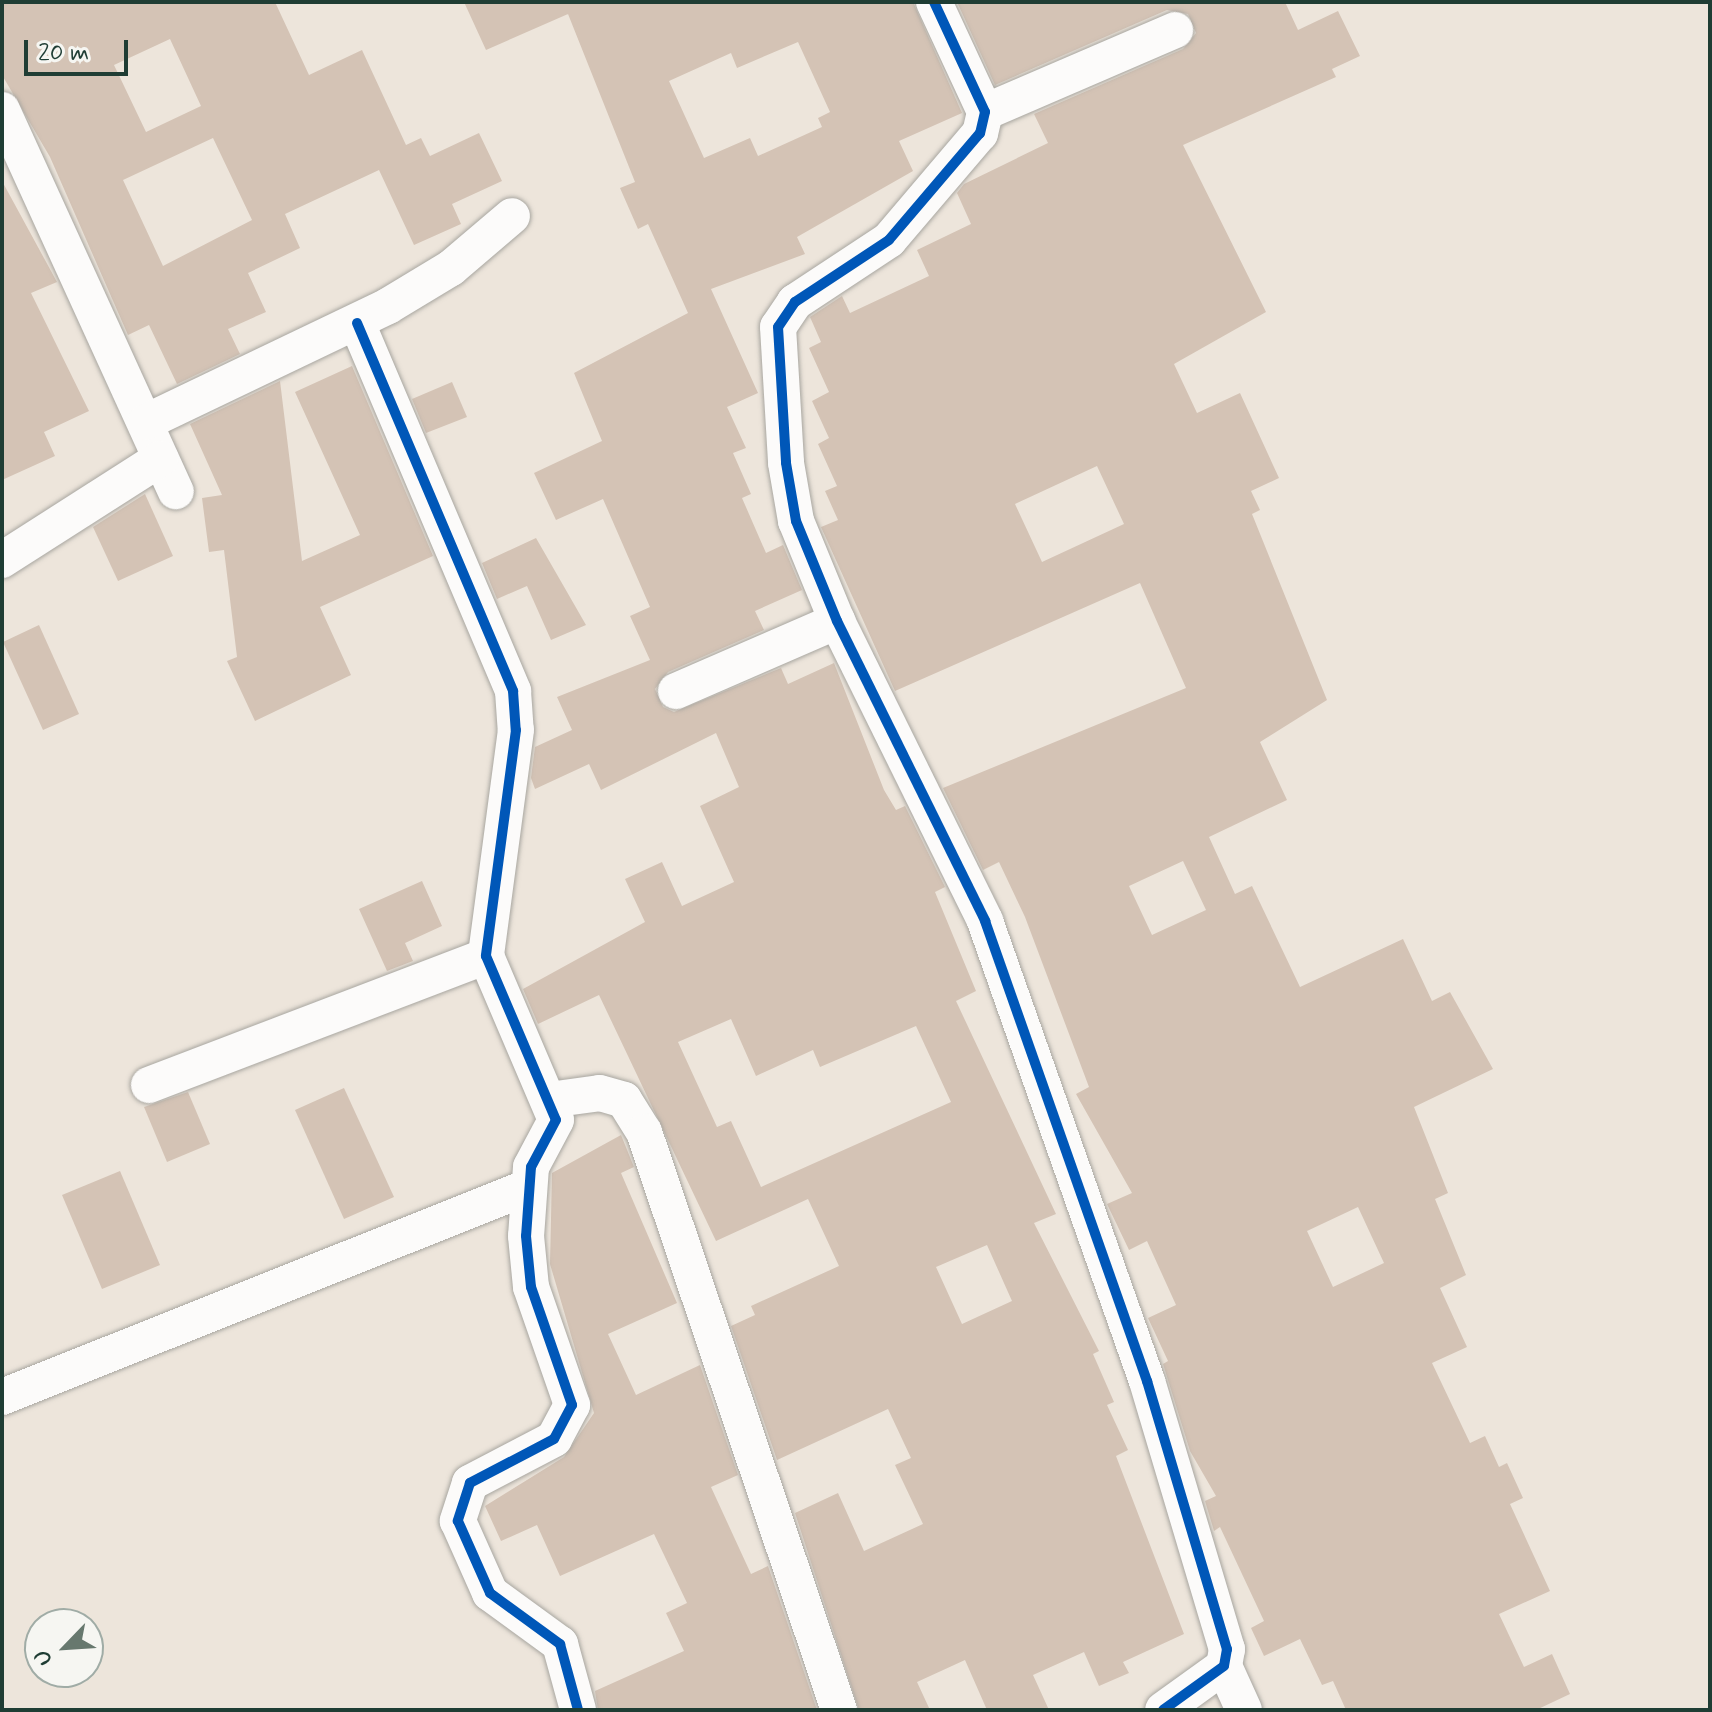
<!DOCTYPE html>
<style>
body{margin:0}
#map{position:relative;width:1712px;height:1712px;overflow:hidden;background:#ede5db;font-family:Mynerve,sans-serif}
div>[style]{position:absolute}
.building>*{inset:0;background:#d4c3b5}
.roads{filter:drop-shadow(0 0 2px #a8a6a0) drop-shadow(0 0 2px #a8a6a0)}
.minor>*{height:36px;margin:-18px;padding:0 18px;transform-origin:18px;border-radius:18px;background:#fcfbfa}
.cycleway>*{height:10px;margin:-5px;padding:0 5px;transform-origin:5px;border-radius:5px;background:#0057b8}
span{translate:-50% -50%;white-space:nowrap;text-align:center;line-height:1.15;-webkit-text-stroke:6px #f6f6f2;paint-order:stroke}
.frame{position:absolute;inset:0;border:4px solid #1f3d34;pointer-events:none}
.north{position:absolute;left:24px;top:1608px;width:80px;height:80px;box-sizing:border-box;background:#f6f6f2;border:2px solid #a0aca6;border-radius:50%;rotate:245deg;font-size:22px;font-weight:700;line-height:32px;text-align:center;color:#1f3d34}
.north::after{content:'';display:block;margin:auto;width:28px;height:36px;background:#67786e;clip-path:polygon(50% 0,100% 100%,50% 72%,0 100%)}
.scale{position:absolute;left:24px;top:40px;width:104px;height:36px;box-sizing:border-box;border:4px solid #1f3d34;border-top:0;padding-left:10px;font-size:24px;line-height:28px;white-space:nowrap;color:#1f3d34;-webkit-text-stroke:6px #f6f6f2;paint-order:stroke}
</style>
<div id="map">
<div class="building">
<div style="clip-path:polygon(evenodd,2px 2px,275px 2px,309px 75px,362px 50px,406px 145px,421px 138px,430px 156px,479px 133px,502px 181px,452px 204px,461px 224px,414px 245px,379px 170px,285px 214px,300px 248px,248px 273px,266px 312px,228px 329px,240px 354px,177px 384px,149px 325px,128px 335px,50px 157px,2px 75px,2px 2px,170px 39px,201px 106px,146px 132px,114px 65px,170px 39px,2px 2px,213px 138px,252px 220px,163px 266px,123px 180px,213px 138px)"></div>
<div style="clip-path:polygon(evenodd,464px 2px,913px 2px,962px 113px,899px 141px,913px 171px,797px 237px,805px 254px,711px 289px,758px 393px,727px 407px,746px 448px,733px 453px,751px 494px,742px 498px,766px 553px,783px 545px,802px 590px,755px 611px,764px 630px,668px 672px,655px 689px,663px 707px,674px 712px,781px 668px,788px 684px,834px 663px,884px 790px,896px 810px,905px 806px,945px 887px,935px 892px,976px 991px,956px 1001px,1056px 1214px,1034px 1223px,1099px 1351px,1093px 1354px,1114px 1402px,1107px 1405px,1128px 1450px,1116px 1456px,1184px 1634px,1123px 1662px,1129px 1673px,1099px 1686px,1084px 1652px,1033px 1675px,1049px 1710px,987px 1710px,965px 1660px,917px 1682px,930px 1710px,859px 1710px,795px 1513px,838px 1493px,864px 1551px,923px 1524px,895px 1465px,911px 1458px,888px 1409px,777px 1460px,731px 1326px,755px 1315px,751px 1306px,839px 1266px,808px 1199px,716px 1241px,599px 995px,538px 1024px,523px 989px,645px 922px,625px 879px,662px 862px,682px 906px,734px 882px,700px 806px,739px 787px,716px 733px,601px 790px,589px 764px,535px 789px,531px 778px,535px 747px,572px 730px,557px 697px,650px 660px,630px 616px,650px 607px,603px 499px,556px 520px,534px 473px,602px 441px,574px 373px,688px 313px,648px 224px,638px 229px,620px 188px,635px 182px,568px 14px,486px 50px,464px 2px,798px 42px,830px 112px,818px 118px,822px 127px,758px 156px,750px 138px,704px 158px,669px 81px,731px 53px,737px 68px,798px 42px,464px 2px,731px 1019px,756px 1076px,813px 1050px,820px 1067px,916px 1026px,951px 1102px,761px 1187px,731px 1121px,717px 1127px,678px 1042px,731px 1019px,464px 2px,987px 1245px,1012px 1301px,962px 1324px,936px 1267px,987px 1245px)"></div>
<div style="clip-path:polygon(evenodd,957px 2px,1285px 2px,1298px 30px,1338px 11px,1360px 56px,1332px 69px,1336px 77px,1183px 145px,1266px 312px,1174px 364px,1197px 413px,1240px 393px,1279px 478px,1251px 491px,1260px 510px,1252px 514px,1327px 700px,1260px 742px,1287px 800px,1209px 837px,1235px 894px,1252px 886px,1300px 987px,1403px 939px,1432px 1001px,1450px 992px,1493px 1069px,1414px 1107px,1448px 1193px,1435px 1199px,1466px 1275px,1440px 1288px,1467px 1347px,1432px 1363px,1470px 1443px,1485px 1436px,1499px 1467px,1507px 1463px,1523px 1498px,1510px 1504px,1550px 1591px,1499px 1614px,1524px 1667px,1552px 1654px,1570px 1694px,1536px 1710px,1346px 1710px,1333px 1681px,1322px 1685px,1300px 1639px,1264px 1656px,1251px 1628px,1264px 1621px,1220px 1527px,1214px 1531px,1205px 1501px,1216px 1496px,1190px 1451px,1163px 1364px,1168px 1361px,1148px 1318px,1176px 1305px,1147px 1241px,1129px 1250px,1107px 1204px,1132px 1193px,1076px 1094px,1089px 1087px,1025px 917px,999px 862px,983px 870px,943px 788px,1186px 688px,1140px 583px,895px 691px,821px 527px,838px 520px,825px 491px,837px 486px,818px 444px,829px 438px,812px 401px,829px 392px,809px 348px,821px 342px,810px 317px,842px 296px,850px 313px,929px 276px,917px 250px,971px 224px,957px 193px,964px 184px,1048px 143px,1034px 114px,1183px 49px,1196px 33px,1188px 14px,1167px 10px,995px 85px,957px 2px,1097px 466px,1124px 524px,1042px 562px,1015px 504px,1097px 466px,957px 2px,1183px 861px,1206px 910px,1152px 935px,1129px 886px,1183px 861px,957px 2px,1358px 1207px,1384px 1263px,1333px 1287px,1307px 1231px,1358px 1207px)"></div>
<div style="clip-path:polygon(2px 181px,57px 282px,31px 293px,89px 411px,44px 432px,55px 456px,2px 480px)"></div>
<div style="clip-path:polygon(352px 366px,433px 556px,320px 607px,351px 675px,255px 721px,227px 661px,237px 657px,224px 550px,209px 552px,202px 498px,222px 495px,190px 424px,280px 381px,302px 561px,360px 535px,295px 392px)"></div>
<div style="clip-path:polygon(452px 382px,467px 417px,426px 433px,412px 399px)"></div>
<div style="clip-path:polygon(145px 494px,173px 556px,118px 581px,93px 527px)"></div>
<div style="clip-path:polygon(536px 538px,586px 625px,551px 640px,527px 586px,497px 599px,482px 563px)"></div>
<div style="clip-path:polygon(39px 625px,79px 714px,43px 730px,3px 642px)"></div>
<div style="clip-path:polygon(422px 881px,442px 926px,405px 943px,413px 961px,387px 971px,359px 909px)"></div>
<div style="clip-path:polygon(344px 1088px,394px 1197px,344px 1219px,295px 1110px)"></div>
<div style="clip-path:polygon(188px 1092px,210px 1144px,167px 1162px,144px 1107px)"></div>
<div style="clip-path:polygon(621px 1135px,634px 1167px,621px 1173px,677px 1303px,608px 1334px,636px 1395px,700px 1365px,738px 1475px,711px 1487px,751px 1574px,768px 1566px,817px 1710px,598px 1710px,595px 1691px,684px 1651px,666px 1613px,687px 1603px,654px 1534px,560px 1576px,537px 1525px,501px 1541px,485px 1506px,564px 1457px,594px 1413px,550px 1264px,552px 1173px)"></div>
<div style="clip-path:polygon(120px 1171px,160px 1265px,102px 1289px,62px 1195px)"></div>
</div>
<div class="roads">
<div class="minor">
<div style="left:934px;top:2px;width:121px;rotate:65.1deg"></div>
<div style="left:985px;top:112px;width:22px;rotate:103deg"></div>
<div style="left:980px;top:133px;width:140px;rotate:130.4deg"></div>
<div style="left:889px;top:240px;width:113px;rotate:146.6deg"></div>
<div style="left:795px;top:302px;width:30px;rotate:124deg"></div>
<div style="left:778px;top:327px;width:136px;rotate:86.6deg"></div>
<div style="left:786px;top:463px;width:59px;rotate:80.2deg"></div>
<div style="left:796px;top:521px;width:108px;rotate:67.7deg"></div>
<div style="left:837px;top:621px;width:335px;rotate:63.7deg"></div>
<div style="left:985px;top:921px;width:488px;rotate:70.6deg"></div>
<div style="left:1147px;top:1381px;width:280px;rotate:73.4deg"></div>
<div style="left:1227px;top:1649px;width:17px;rotate:100deg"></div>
<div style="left:1224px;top:1666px;width:75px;rotate:144.2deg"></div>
<div style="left:2px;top:110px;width:419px;rotate:65.5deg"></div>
<div style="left:985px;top:112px;width:207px;rotate:-23.3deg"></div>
<div style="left:357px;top:323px;width:400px;rotate:67deg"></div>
<div style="left:513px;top:691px;width:39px;rotate:86deg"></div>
<div style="left:516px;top:730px;width:228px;rotate:97.6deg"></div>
<div style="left:486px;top:956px;width:178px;rotate:66.9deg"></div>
<div style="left:556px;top:1120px;width:53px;rotate:118deg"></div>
<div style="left:531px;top:1167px;width:69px;rotate:94.1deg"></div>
<div style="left:526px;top:1236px;width:51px;rotate:84.4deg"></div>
<div style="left:531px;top:1287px;width:125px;rotate:70.8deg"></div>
<div style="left:572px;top:1405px;width:38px;rotate:118deg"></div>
<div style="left:554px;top:1439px;width:95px;rotate:152.4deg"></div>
<div style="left:470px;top:1483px;width:40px;rotate:108deg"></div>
<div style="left:458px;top:1521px;width:79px;rotate:66deg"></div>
<div style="left:490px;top:1593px;width:87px;rotate:36.1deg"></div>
<div style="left:560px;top:1644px;width:68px;rotate:74.7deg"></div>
<div style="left:146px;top:422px;width:268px;rotate:-25.6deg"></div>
<div style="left:388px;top:306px;width:74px;rotate:-31.1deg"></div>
<div style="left:451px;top:268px;width:80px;rotate:-40.4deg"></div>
<div style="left:2px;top:560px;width:188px;rotate:-32.6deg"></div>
<div style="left:676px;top:691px;width:176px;rotate:-23.5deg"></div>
<div style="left:149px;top:1085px;width:361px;rotate:-20.9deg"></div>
<div style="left:549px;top:1100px;width:51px;rotate:-7.8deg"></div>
<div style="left:600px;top:1093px;width:25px;rotate:16deg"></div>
<div style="left:624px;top:1100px;width:38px;rotate:58deg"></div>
<div style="left:644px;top:1132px;width:610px;rotate:71.36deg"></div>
<div style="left:2px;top:1397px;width:566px;rotate:-21.76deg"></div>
<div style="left:1224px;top:1666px;width:48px;rotate:65.6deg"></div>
</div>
</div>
<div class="cycleway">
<div style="left:934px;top:2px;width:121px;rotate:65.1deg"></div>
<div style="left:985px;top:112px;width:22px;rotate:103deg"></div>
<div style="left:980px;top:133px;width:140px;rotate:130.4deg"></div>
<div style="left:889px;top:240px;width:113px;rotate:146.6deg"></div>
<div style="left:795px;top:302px;width:30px;rotate:124deg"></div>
<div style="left:778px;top:327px;width:136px;rotate:86.6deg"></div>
<div style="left:786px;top:463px;width:59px;rotate:80.2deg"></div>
<div style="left:796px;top:521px;width:108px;rotate:67.7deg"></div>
<div style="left:837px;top:621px;width:335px;rotate:63.7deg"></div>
<div style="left:985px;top:921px;width:488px;rotate:70.6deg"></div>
<div style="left:1147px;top:1381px;width:280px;rotate:73.4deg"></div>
<div style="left:1227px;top:1649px;width:17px;rotate:100deg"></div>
<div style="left:1224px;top:1666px;width:75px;rotate:144.2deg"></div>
<div style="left:357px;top:323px;width:400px;rotate:67deg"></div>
<div style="left:513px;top:691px;width:39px;rotate:86deg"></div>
<div style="left:516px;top:730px;width:228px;rotate:97.6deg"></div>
<div style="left:486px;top:956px;width:178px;rotate:66.9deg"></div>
<div style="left:556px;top:1120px;width:53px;rotate:118deg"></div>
<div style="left:531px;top:1167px;width:69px;rotate:94.1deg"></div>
<div style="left:526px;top:1236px;width:51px;rotate:84.4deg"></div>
<div style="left:531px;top:1287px;width:125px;rotate:70.8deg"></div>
<div style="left:572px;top:1405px;width:38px;rotate:118deg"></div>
<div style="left:554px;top:1439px;width:95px;rotate:152.4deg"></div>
<div style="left:470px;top:1483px;width:40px;rotate:108deg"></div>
<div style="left:458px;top:1521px;width:79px;rotate:66deg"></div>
<div style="left:490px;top:1593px;width:87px;rotate:36.1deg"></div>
<div style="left:560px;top:1644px;width:68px;rotate:74.7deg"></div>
</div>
<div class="frame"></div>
<div class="north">U</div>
<div class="scale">20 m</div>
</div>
